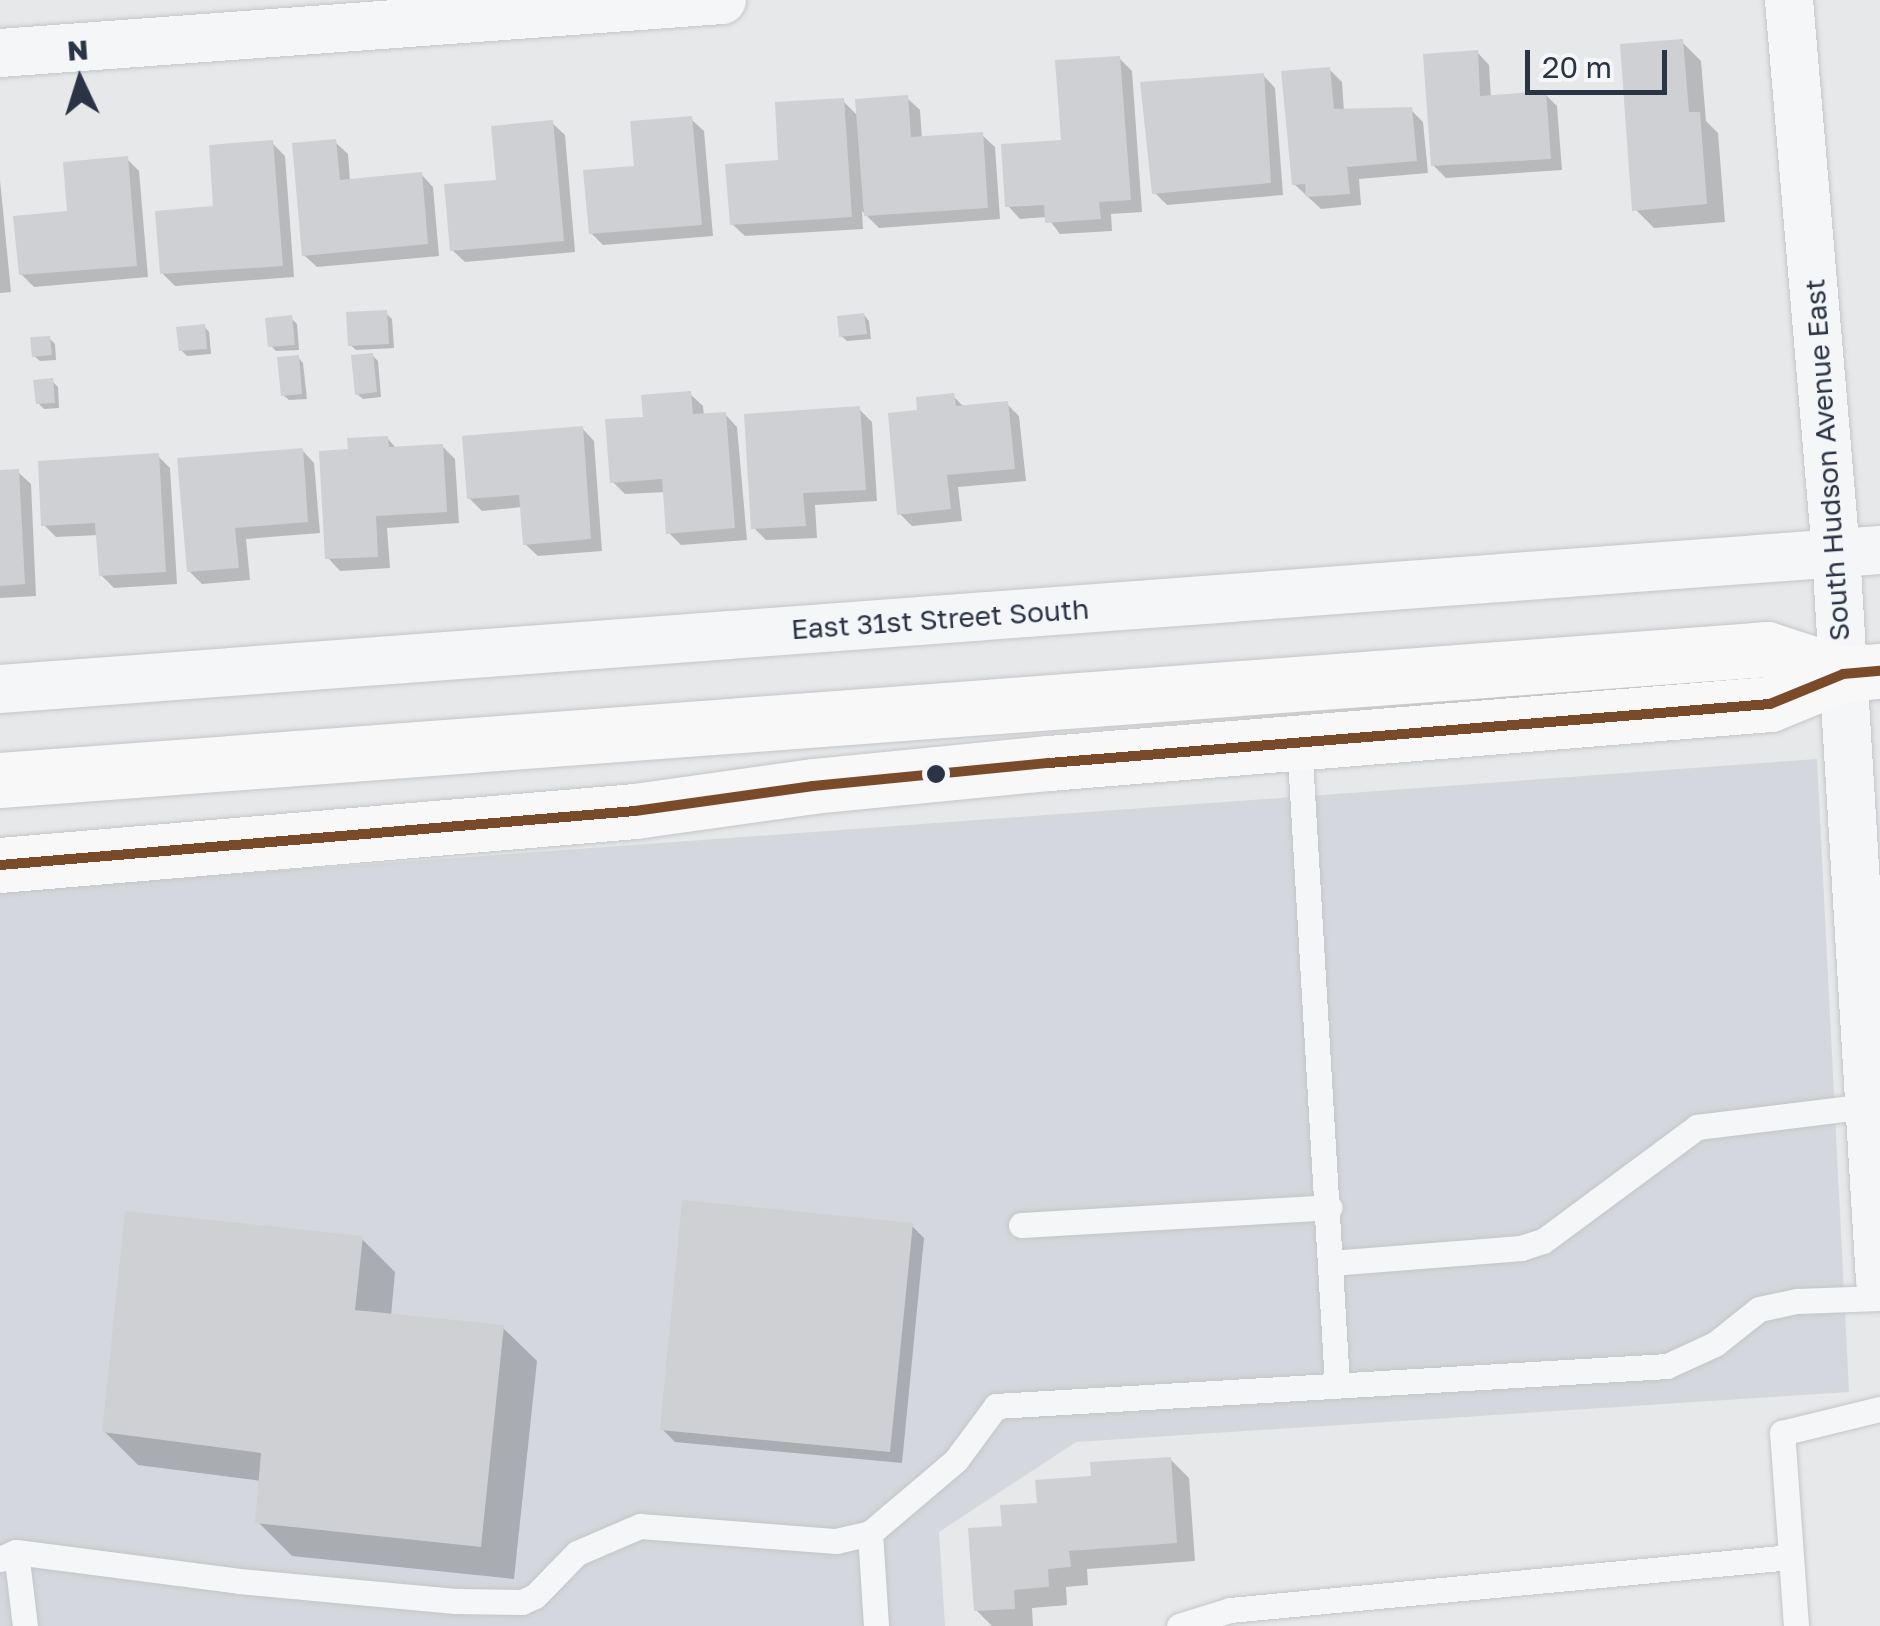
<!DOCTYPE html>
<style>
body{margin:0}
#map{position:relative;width:1880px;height:1626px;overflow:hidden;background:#e6e8ea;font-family:"Golos Text",sans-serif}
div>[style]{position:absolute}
.built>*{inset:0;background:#d4d7dd}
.shadow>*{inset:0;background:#0003}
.building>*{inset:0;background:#ced0d3}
.roads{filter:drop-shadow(0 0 2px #c4c6c8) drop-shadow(0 0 2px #c4c6c8)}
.lane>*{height:25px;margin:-12.5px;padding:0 12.5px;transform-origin:12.5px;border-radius:12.5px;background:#f5f6f7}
.street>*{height:48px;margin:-24px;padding:0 24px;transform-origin:24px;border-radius:24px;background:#f5f6f7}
.secondary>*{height:55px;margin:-27.5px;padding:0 27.5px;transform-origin:27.5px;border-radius:27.5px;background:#f8f8f8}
.bus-1>*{height:10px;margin:-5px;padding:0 5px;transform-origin:5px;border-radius:5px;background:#7a4b2a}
.dots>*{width:28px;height:28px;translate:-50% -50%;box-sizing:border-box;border:5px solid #f4f6f9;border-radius:50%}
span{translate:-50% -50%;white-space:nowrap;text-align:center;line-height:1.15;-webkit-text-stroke:8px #f4f6f9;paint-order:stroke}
.street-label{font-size:28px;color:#2b3445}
.north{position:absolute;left:30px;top:30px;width:100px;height:100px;-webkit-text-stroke:8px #f4f6f9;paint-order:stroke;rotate:356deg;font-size:28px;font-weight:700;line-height:40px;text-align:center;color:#2b3445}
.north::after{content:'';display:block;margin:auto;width:35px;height:45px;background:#2b3445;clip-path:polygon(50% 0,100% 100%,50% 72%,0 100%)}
.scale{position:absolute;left:1525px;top:50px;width:142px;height:45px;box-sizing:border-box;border:5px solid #2b3445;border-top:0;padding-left:12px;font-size:30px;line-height:35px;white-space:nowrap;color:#2b3445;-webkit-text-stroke:8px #f4f6f9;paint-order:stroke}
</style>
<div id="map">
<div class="built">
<div style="clip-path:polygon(1817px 759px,1849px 1392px,1076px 1442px,939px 1532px,945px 1626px,0 1626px,0 891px)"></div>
</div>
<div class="shadow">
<div style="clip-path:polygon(1682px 42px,1701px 61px,1706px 121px,1718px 133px,1725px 222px,1654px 228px,1635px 209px)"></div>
<div style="clip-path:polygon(1477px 52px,1489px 65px,1491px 98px,1545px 94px,1557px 106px,1562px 170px,1446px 178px,1433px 165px)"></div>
<div style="clip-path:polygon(1119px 58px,1132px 71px,1142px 212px,1111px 214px,1112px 231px,1060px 234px,1047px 217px,1020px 219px,1008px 206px,1064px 142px)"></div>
<div style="clip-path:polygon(1329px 69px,1342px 82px,1344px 112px,1411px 110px,1423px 122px,1428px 173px,1359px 179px,1361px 205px,1321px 209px,1294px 184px)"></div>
<div style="clip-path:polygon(1263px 75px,1275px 88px,1283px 195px,1167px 205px,1155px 193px)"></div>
<div style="clip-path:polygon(907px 98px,920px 110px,922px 139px,982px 135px,995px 147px,1000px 219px,879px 228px,862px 211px,863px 229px,745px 236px,732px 224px,781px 163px,843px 101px,859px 117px)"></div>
<div style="clip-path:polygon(691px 119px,704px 131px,713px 236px,603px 245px,591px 233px,636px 168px)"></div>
<div style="clip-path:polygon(552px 123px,565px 135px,575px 252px,465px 262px,452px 250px,499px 182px)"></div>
<div style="clip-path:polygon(335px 142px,348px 154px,350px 181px,421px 174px,433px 187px,439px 256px,317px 267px,304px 255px)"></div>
<div style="clip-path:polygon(272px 143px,285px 156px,294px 277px,175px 286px,162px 273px)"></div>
<div style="clip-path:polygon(127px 159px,139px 171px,148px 277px,34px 287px,21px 274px,70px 214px)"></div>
<div style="clip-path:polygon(0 180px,11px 292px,0 293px)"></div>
<div style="clip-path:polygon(386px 313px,392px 319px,394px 348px,356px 350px,350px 345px)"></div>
<div style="clip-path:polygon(864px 315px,869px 321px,871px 339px,847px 341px,841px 336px)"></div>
<div style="clip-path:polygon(291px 318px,297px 324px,299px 350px,276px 351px,270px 345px)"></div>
<div style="clip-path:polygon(204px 326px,209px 332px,211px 354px,187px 356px,181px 350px)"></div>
<div style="clip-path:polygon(49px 338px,55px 344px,56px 360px,40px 361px,34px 356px)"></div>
<div style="clip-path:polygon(372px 355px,378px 361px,381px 397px,363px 399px,357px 394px)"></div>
<div style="clip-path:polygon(298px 357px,303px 363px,307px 399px,289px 400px,283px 395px)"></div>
<div style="clip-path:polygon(52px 381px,58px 387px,59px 408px,44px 409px,38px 403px)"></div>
<div style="clip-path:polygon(690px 394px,703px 406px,704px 416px,725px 414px,737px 427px,747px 540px,681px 545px,669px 533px,666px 492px,625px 494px,613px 482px)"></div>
<div style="clip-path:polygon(953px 396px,965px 408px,1007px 404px,1019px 416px,1026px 481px,958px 487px,962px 521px,912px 526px,900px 514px,920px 412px)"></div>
<div style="clip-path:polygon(859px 409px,872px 422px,877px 501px,815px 505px,817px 538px,766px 540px,754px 528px)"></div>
<div style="clip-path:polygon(582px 428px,594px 441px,602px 551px,538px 556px,525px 544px,522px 507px,482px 511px,469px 498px)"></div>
<div style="clip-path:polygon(388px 439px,397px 449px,442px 446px,455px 459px,459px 523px,387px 528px,390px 568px,340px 571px,328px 558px,351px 452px)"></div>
<div style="clip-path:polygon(302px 450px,314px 463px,320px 533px,246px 539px,250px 580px,202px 584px,189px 571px)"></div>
<div style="clip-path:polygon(158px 456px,170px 468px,177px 584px,114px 588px,101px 575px,98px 535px,56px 537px,44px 525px)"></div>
<div style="clip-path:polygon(18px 472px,31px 484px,36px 596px,0 598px,0 473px)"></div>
<div style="clip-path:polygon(911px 1225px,924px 1238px,902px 1463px,675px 1442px,662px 1429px)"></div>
<div style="clip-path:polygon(362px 1239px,395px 1272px,391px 1316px,503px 1328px,537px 1361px,514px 1579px,292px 1556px,258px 1522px,261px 1481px,138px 1465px,104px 1431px)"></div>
<div style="clip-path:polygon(1170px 1459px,1189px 1478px,1195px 1561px,1087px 1569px,1088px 1585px,1066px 1587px,1067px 1605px,1032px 1608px,1033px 1626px,992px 1626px,976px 1610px,1004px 1528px,1093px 1479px)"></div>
</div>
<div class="building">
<div style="clip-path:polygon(1683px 39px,1689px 112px,1700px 112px,1707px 204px,1632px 211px,1620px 44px)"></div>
<div style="clip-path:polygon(1478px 50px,1480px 96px,1546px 91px,1551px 159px,1431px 166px,1423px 54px)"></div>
<div style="clip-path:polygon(1120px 56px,1131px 200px,1099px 202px,1101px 219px,1045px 223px,1044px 205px,1005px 207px,1001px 144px,1061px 140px,1055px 60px)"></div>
<div style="clip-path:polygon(1330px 67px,1334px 109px,1412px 107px,1417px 161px,1347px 167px,1350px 194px,1306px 197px,1305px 184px,1292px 185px,1281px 71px)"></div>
<div style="clip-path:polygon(1264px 73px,1271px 183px,1152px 194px,1140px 82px)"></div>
<div style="clip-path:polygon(908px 95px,911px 137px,983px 132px,988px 208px,864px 216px,855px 99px)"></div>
<div style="clip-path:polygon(844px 98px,852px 217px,730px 225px,725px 164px,778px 160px,775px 102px)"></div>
<div style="clip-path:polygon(692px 116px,702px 225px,589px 234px,583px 170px,634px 166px,630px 121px)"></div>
<div style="clip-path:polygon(553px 120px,564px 241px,450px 251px,444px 184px,496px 180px,491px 126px)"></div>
<div style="clip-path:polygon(336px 139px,340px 180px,422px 172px,428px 244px,302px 256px,292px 143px)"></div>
<div style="clip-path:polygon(273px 140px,283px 266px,160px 274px,155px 211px,213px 206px,209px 145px)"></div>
<div style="clip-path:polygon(128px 156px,137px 266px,19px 275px,13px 216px,67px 211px,63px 162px)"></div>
<div style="clip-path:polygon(387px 310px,389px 344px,348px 346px,346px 312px)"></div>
<div style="clip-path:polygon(864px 313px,867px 334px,839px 337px,837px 316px)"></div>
<div style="clip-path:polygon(292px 315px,295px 345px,268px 347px,265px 318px)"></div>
<div style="clip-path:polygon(205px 324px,207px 349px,179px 351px,176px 327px)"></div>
<div style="clip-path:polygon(50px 336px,52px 355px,32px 357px,30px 337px)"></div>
<div style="clip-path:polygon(373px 353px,377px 392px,355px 395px,351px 355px)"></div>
<div style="clip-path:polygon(299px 355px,302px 394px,281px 396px,277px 357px)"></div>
<div style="clip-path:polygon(53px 378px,55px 403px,36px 404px,33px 380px)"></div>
<div style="clip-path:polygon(691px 391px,693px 414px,726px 412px,735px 528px,666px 534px,662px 479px,610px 483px,605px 419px,643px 417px,641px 395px)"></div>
<div style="clip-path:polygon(954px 393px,956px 406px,1008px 401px,1015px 469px,947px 475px,951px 509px,897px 515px,888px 413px,917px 410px,916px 397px)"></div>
<div style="clip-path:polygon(860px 406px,866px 490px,803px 493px,806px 526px,751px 529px,744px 414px)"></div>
<div style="clip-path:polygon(583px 426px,591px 539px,523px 545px,519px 495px,467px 499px,462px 436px)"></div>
<div style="clip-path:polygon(388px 436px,389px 447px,443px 444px,447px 512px,376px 516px,378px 557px,325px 559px,319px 451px,348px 449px,347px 438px)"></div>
<div style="clip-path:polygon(303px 448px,308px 522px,235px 528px,239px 568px,187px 572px,177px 458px)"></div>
<div style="clip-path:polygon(159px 453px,166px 572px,99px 576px,95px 523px,41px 526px,38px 461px)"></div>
<div style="clip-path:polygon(19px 469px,25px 584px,0 586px,0 470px)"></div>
<div style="clip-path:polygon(682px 1200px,913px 1223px,890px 1452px,660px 1430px)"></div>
<div style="clip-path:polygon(125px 1211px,363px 1236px,355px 1310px,504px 1325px,481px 1547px,255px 1523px,261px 1453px,102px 1432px)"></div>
<div style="clip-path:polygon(1171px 1457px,1177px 1543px,1069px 1551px,1071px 1567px,1048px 1569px,1049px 1587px,1014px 1590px,1015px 1609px,974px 1611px,968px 1528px,1002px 1526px,1000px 1505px,1037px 1503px,1035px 1480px,1091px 1476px,1090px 1462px)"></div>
</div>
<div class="roads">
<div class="lane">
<div style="left:1299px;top:741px;width:645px;rotate:86.62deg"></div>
<div style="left:1021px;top:1225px;width:309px;rotate:-3.3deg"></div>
<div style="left:1331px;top:1263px;width:191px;rotate:-4.5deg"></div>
<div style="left:1521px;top:1248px;width:23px;rotate:-18deg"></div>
<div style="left:1543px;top:1241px;width:192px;rotate:-36.5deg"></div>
<div style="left:1697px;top:1127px;width:172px;rotate:-7deg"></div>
<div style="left:870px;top:1533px;width:93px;rotate:86.3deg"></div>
<div style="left:16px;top:1552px;width:75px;rotate:83.1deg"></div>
<div style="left:0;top:1559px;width:17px;rotate:-24deg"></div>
<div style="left:16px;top:1552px;width:225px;rotate:7.4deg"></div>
<div style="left:239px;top:1581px;width:217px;rotate:5.3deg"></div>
<div style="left:455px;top:1601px;width:67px;rotate:0.9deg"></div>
<div style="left:522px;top:1602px;width:14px;rotate:-25deg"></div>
<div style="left:535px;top:1596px;width:60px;rotate:-45.7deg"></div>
<div style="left:577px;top:1553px;width:69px;rotate:-23.2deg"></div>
<div style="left:640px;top:1526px;width:197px;rotate:4.4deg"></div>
<div style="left:836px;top:1541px;width:35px;rotate:-13deg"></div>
<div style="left:870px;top:1533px;width:113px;rotate:-40.3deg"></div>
<div style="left:956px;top:1460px;width:67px;rotate:-53.5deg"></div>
<div style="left:996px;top:1406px;width:672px;rotate:-3.41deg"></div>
<div style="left:1667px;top:1366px;width:53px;rotate:-24.6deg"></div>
<div style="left:1715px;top:1344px;width:56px;rotate:-38.5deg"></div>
<div style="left:1759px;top:1309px;width:39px;rotate:-12deg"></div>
<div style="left:1797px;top:1301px;width:83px;rotate:-2.1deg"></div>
<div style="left:1179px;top:1626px;width:53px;rotate:-17.4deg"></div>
<div style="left:1230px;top:1610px;width:563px;rotate:-5.4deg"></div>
<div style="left:1796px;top:1626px;width:194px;rotate:-94.1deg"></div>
<div style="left:1782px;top:1433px;width:101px;rotate:-13.8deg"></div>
</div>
<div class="street">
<div style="left:1789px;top:0;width:555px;rotate:85.14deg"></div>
<div style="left:1836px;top:553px;width:728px;rotate:86.54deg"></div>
<div style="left:0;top:53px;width:724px;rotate:-4.2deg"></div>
<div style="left:0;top:689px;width:1885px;rotate:-4.23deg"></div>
</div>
<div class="secondary">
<div style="left:0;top:780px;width:1772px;rotate:-4.24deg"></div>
<div style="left:1767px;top:649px;width:80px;rotate:18.2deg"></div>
<div style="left:0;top:865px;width:637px;rotate:-4.86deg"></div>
<div style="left:635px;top:811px;width:180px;rotate:-8deg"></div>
<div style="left:813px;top:786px;width:237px;rotate:-5.6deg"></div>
<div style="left:1049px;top:763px;width:723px;rotate:-4.68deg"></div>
<div style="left:1770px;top:704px;width:79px;rotate:-22.3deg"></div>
<div style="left:1843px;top:674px;width:37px;rotate:-5deg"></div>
</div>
</div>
<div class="bus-1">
<div style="left:0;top:865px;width:637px;rotate:-4.86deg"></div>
<div style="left:635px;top:811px;width:180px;rotate:-8deg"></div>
<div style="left:813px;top:786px;width:237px;rotate:-5.6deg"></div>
<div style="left:1049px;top:763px;width:723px;rotate:-4.68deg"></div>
<div style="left:1770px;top:704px;width:79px;rotate:-22.3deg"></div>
<div style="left:1843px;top:674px;width:37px;rotate:-5deg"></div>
</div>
<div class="dots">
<div style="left:936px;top:774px;background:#2b3445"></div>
</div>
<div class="street-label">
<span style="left:1827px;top:460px;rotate:-94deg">South Hudson Avenue East</span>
<span style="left:940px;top:619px;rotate:-4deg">East 31st Street South</span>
</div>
<div class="north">N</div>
<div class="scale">20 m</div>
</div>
